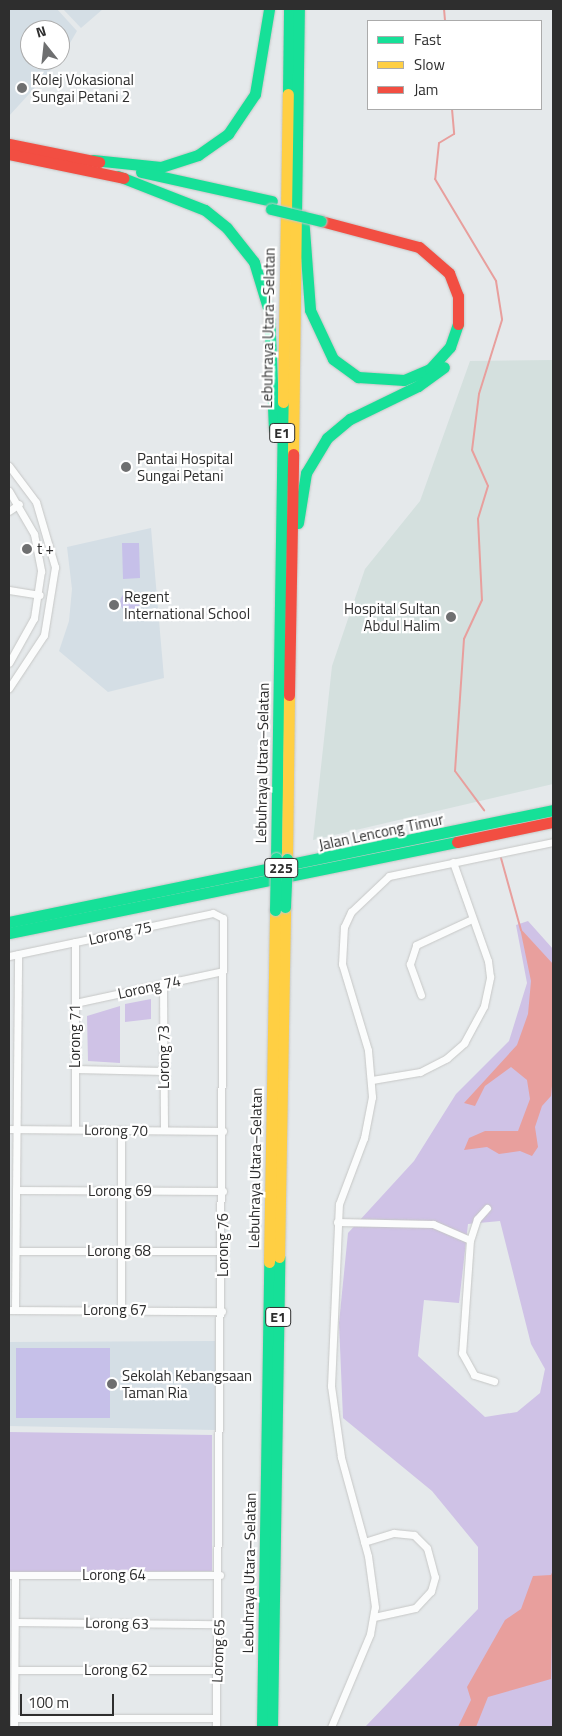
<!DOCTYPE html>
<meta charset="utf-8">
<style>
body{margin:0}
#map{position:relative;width:562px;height:1736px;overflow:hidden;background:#e5e9eb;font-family:"Titillium Web",sans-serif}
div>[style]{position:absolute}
.education>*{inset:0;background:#d4dee5}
.medical>*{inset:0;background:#d4e0de}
.green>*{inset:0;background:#cfc2e6}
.pitch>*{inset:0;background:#c6c0e9}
.round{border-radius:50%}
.water>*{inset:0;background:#e89f9d}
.stream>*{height:2px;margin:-1px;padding:0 1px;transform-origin:1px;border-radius:1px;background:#e89f9d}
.roads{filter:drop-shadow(0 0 1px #c6c7c6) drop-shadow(0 0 1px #c6c7c6)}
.street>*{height:7px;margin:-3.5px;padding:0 3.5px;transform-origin:3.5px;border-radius:3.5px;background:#fbfcfc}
.fast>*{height:11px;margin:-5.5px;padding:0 5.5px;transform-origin:5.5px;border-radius:5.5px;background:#16e098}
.slow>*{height:11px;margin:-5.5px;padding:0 5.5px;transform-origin:5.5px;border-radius:5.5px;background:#ffcf43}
.jam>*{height:11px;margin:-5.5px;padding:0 5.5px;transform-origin:5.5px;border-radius:5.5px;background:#f24e42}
.bridges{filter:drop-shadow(0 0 1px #c4c5c6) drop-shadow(0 0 1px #c4c5c6)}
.fast-bridge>*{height:11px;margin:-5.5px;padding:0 5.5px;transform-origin:5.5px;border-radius:5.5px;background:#16e098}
.dots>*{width:14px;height:14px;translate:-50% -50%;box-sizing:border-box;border:2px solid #fff;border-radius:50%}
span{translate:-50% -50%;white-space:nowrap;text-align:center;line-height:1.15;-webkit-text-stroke:4.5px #fff;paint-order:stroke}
.shield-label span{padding:1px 4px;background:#fff;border:1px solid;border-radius:4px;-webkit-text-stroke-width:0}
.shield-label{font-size:14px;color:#2e2e2e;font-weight:700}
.poi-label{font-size:15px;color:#2e2e2e}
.left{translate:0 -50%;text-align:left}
.right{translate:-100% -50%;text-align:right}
.street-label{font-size:15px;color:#2e2e2e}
.frame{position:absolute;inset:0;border:10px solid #2e2e2e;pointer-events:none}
.legend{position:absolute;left:367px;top:20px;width:175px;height:90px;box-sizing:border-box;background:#fff;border:1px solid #ababab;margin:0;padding:6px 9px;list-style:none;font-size:15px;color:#2e2e2e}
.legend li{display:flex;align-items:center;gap:10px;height:25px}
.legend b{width:25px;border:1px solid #ababab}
.north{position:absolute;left:20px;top:20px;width:50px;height:50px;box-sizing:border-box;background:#fff;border:1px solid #ababab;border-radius:50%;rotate:344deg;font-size:14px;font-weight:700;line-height:20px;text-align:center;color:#2e2e2e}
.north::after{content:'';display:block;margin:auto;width:18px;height:22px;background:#6e6f70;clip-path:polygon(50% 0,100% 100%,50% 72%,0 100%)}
.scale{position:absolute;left:20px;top:1694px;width:94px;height:22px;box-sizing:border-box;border:2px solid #2e2e2e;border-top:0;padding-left:6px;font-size:15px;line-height:18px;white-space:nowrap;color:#2e2e2e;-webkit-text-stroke:4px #fff;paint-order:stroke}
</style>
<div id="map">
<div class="education">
<div style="clip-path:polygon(9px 9px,57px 9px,77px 31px,60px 60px,60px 30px,30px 30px,30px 60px,60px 60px,9px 116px)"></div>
<div style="clip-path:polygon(63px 9px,103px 9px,81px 28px)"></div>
<div style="clip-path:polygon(151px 528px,164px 678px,108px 692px,59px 651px,69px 621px,72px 589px,67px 547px)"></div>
<div style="clip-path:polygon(215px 1341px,216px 1430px,9px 1426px,9px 1342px)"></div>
</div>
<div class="medical">
<div style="clip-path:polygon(553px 360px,553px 784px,313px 840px,332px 666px,365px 569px,420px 501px,470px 361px)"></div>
</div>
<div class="green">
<div style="clip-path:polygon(evenodd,528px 921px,553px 949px,553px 1727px,365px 1727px,478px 1609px,478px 1547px,432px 1491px,343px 1418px,339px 1323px,348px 1233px,414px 1161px,456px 1094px,509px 1041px,527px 983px,516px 925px,528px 921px,500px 1221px,531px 1344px,545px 1369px,540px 1393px,517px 1412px,485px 1417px,418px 1356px,424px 1300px,459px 1303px,468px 1224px,500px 1221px)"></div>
<div style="clip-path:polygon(151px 999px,151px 1019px,125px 1022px,125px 1004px)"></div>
<div style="clip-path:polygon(120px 1006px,120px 1063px,88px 1061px,87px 1016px)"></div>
<div style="clip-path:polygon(9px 1432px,212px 1435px,212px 1571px,9px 1573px)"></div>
</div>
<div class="pitch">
<div style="clip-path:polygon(122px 543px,139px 543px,140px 578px,123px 579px)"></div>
<div class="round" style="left:120px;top:592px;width:20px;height:20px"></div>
<div style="clip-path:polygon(16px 1348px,110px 1348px,110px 1418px,16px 1418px)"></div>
</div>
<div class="water">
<div style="clip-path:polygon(520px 928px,553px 964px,553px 1076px,551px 1096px,542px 1106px,535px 1127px,538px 1147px,532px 1156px,520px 1151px,499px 1154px,487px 1147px,464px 1150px,469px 1138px,485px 1131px,518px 1131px,530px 1099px,527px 1080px,511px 1067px,485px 1086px,475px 1106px,464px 1103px,517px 1045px,528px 1014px,531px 981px)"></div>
<div style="clip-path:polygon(553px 1570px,551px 1679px,488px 1697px,476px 1727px,458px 1727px,471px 1700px,467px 1687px,505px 1620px,521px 1609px,533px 1576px,551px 1575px)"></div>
</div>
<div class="stream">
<div style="left:444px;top:9px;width:12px;rotate:85deg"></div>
<div style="left:452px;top:109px;width:25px;rotate:85deg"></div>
<div style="left:454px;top:134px;width:17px;rotate:149deg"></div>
<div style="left:439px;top:143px;width:36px;rotate:96deg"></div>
<div style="left:435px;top:179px;width:119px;rotate:59.1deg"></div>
<div style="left:496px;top:281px;width:39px;rotate:81deg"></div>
<div style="left:502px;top:320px;width:77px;rotate:107.3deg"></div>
<div style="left:479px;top:394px;width:56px;rotate:97.1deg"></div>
<div style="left:472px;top:450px;width:39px;rotate:66deg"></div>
<div style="left:488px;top:486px;width:34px;rotate:107deg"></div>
<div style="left:478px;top:519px;width:81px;rotate:87.2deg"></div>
<div style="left:482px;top:600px;width:43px;rotate:114.8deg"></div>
<div style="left:464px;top:639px;width:132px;rotate:93.9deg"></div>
<div style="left:455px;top:771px;width:49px;rotate:53.4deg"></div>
<div style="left:501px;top:858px;width:75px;rotate:74.5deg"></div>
</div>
<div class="roads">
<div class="street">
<div style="left:9px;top:466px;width:45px;rotate:53.1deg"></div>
<div style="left:36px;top:502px;width:68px;rotate:73.7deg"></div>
<div style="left:55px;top:567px;width:69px;rotate:99.2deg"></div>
<div style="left:44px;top:635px;width:64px;rotate:123.4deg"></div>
<div style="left:9px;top:491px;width:50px;rotate:59.8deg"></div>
<div style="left:34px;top:534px;width:38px;rotate:79deg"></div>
<div style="left:41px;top:571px;width:48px;rotate:98.5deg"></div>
<div style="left:34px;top:618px;width:51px;rotate:119.1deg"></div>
<div style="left:9px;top:511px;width:12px;rotate:-35deg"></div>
<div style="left:9px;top:590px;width:31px;rotate:9deg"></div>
<div style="left:9px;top:956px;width:208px;rotate:-11.9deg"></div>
<div style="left:213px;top:913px;width:11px;rotate:27deg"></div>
<div style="left:223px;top:918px;width:809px;rotate:90.5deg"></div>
<div style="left:163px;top:984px;width:146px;rotate:89.6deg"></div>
<div style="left:421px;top:995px;width:33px;rotate:-110deg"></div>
<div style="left:410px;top:964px;width:20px;rotate:-72deg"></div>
<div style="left:416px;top:945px;width:62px;rotate:-24.9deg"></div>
<div style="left:75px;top:1003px;width:151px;rotate:-12.2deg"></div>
<div style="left:75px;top:1069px;width:89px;rotate:1.3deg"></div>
<div style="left:372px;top:1080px;width:49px;rotate:-9.5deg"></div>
<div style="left:420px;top:1072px;width:30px;rotate:-27deg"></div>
<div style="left:447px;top:1058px;width:23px;rotate:-41deg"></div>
<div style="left:464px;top:1043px;width:42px;rotate:-61.6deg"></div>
<div style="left:484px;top:1006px;width:30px;rotate:-78deg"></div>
<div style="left:490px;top:977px;width:16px;rotate:-97deg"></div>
<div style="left:488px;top:961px;width:105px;rotate:-109.5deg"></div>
<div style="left:9px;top:1129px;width:214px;rotate:0.5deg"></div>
<div style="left:75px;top:1129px;width:187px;rotate:-90deg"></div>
<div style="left:121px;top:1130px;width:180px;rotate:90deg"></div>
<div style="left:16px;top:1190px;width:207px;rotate:0.3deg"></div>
<div style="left:487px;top:1208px;width:15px;rotate:132deg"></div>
<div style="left:477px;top:1219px;width:22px;rotate:108deg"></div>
<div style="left:470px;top:1240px;width:113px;rotate:94deg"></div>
<div style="left:462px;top:1353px;width:25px;rotate:61deg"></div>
<div style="left:474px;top:1375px;width:21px;rotate:17deg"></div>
<div style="left:337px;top:1222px;width:96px;rotate:1.2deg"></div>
<div style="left:433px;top:1224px;width:40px;rotate:23.4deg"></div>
<div style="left:16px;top:1251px;width:207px"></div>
<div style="left:9px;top:1310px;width:213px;rotate:0.3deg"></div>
<div style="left:15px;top:1310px;width:356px;rotate:-89.5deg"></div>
<div style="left:364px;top:1542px;width:31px;rotate:-17deg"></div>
<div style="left:394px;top:1533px;width:20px;rotate:6deg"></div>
<div style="left:414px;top:1535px;width:18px;rotate:45deg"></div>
<div style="left:427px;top:1548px;width:30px;rotate:75deg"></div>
<div style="left:435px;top:1577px;width:15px;rotate:106deg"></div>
<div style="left:431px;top:1591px;width:23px;rotate:133deg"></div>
<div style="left:415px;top:1608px;width:42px;rotate:167.6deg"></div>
<div style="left:9px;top:1575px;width:211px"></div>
<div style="left:15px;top:1622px;width:203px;rotate:0.6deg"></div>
<div style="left:15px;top:1670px;width:202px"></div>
<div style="left:14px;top:1718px;width:202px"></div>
<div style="left:14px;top:1727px;width:152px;rotate:-89.6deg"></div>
<div style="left:331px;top:1727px;width:101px;rotate:-67.2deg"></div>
<div style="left:370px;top:1634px;width:27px;rotate:-80deg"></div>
<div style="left:375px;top:1607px;width:51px;rotate:-97.8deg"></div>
<div style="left:368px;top:1556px;width:103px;rotate:-105.3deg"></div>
<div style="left:341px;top:1457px;width:72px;rotate:-98deg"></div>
<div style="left:331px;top:1386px;width:182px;rotate:-87.5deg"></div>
<div style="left:339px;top:1204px;width:71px;rotate:-69.3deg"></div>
<div style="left:364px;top:1138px;width:42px;rotate:-79deg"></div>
<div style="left:372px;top:1097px;width:47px;rotate:-94.9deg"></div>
<div style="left:368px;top:1050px;width:90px;rotate:-106.8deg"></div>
<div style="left:342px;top:964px;width:37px;rotate:-87deg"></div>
<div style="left:344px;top:927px;width:17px;rotate:-65deg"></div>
<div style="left:351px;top:912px;width:52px;rotate:-43.5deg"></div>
<div style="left:389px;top:876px;width:167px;rotate:-11.7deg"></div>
</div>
<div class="fast">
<div style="left:288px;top:94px;width:85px;rotate:-89.3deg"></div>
<div style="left:93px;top:160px;width:68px;rotate:5.9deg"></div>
<div style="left:161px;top:167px;width:39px;rotate:-18deg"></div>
<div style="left:198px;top:155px;width:37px;rotate:-35deg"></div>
<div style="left:228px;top:134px;width:48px;rotate:-56deg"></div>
<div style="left:255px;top:94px;width:86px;rotate:-80.6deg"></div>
<div style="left:141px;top:172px;width:134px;rotate:12.5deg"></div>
<div style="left:118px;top:176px;width:93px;rotate:21.3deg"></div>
<div style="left:205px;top:210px;width:28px;rotate:39deg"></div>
<div style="left:227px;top:228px;width:43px;rotate:51.5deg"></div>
<div style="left:254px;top:262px;width:51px;rotate:73deg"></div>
<div style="left:269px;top:311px;width:118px;rotate:87.6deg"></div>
<div style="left:296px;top:216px;width:207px;rotate:-89.2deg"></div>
<div style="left:303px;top:216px;width:94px;rotate:85.7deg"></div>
<div style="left:310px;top:310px;width:54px;rotate:64.9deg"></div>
<div style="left:333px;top:359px;width:31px;rotate:36deg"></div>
<div style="left:358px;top:377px;width:46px;rotate:3.7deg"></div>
<div style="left:404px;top:380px;width:28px;rotate:-23deg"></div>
<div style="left:430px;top:369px;width:30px;rotate:-48deg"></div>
<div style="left:450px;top:347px;width:24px;rotate:-71deg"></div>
<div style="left:298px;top:523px;width:51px;rotate:-80.9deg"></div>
<div style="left:306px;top:473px;width:41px;rotate:-59deg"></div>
<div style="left:327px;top:438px;width:30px;rotate:-40deg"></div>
<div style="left:350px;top:419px;width:76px;rotate:-25.9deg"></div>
<div style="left:418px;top:386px;width:32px;rotate:-36deg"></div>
<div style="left:276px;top:858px;width:456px;rotate:-89.1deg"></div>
<div style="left:9px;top:922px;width:555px;rotate:-11.63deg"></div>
<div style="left:9px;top:933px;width:457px;rotate:-11.5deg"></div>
<div style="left:262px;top:1727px;width:465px;rotate:-89.1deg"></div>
<div style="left:272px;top:1727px;width:470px;rotate:-89.1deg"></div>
</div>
<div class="slow">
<div style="left:283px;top:402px;width:308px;rotate:-89.1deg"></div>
<div style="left:293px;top:454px;width:238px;rotate:-89.3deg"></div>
<div style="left:287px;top:859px;width:164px;rotate:-89.3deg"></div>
<div style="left:279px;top:1257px;width:350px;rotate:-89deg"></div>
<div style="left:269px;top:1262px;width:352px;rotate:-89deg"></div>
</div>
<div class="jam">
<div style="left:9px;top:144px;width:92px;rotate:11.3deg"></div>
<div style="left:9px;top:154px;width:117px;rotate:11.8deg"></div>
<div style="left:321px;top:221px;width:101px;rotate:14.9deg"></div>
<div style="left:419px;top:247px;width:40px;rotate:41deg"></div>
<div style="left:449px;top:273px;width:25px;rotate:69deg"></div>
<div style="left:458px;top:296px;width:28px;rotate:90deg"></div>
<div style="left:289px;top:695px;width:241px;rotate:-89deg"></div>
<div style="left:457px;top:842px;width:98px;rotate:-11.8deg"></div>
</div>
</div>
<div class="bridges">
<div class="fast-bridge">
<div style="left:271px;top:209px;width:51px;rotate:13.5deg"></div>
<div style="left:285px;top:907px;width:48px;rotate:-87.6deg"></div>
<div style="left:275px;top:910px;width:52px;rotate:-88.9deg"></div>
</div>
</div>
<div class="dots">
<div style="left:22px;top:88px;background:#6e6f70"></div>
<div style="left:126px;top:467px;background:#6e6f70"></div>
<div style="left:27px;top:549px;background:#6e6f70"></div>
<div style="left:114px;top:605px;background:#6e6f70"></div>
<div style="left:451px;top:617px;background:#6e6f70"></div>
<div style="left:112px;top:1384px;background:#6e6f70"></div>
</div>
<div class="shield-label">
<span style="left:282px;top:433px">E1</span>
<span style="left:281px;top:868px">225</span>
<span style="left:278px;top:1317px">E1</span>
</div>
<div class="poi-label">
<span class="left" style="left:32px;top:88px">Kolej Vokasional<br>Sungai Petani 2</span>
<span class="left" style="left:137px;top:467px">Pantai Hospital<br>Sungai Petani</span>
<span class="left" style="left:37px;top:549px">t +</span>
<span class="left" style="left:124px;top:605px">Regent<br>International School</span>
<span class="right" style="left:440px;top:617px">Hospital Sultan<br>Abdul Halim</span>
<span class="left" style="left:122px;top:1384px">Sekolah Kebangsaan<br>Taman Ria</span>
</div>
<div class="street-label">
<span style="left:268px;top:328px;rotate:-89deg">Lebuhraya Utara–Selatan</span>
<span style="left:262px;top:763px;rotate:-89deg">Lebuhraya Utara–Selatan</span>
<span style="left:381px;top:832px;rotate:-12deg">Jalan Lencong Timur</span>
<span style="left:120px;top:933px;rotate:-12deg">Lorong 75</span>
<span style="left:149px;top:987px;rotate:-12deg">Lorong 74</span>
<span style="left:75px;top:1036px;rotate:-90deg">Lorong 71</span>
<span style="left:164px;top:1057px;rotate:-90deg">Lorong 73</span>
<span style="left:116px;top:1130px;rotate:1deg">Lorong 70</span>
<span style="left:255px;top:1168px;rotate:-89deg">Lebuhraya Utara–Selatan</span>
<span style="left:120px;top:1191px">Lorong 69</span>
<span style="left:223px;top:1245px;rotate:-90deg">Lorong 76</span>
<span style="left:119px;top:1251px">Lorong 68</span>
<span style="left:115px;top:1310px">Lorong 67</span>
<span style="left:249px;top:1573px;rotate:-89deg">Lebuhraya Utara–Selatan</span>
<span style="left:114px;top:1575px">Lorong 64</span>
<span style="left:117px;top:1623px;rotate:1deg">Lorong 63</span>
<span style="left:218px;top:1651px;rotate:-88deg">Lorong 65</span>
<span style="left:116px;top:1670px">Lorong 62</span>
</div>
<div class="frame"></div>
<ul class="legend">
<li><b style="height:6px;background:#16e098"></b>Fast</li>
<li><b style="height:6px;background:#ffcf43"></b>Slow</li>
<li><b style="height:6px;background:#f24e42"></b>Jam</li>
</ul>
<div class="north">N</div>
<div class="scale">100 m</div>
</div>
